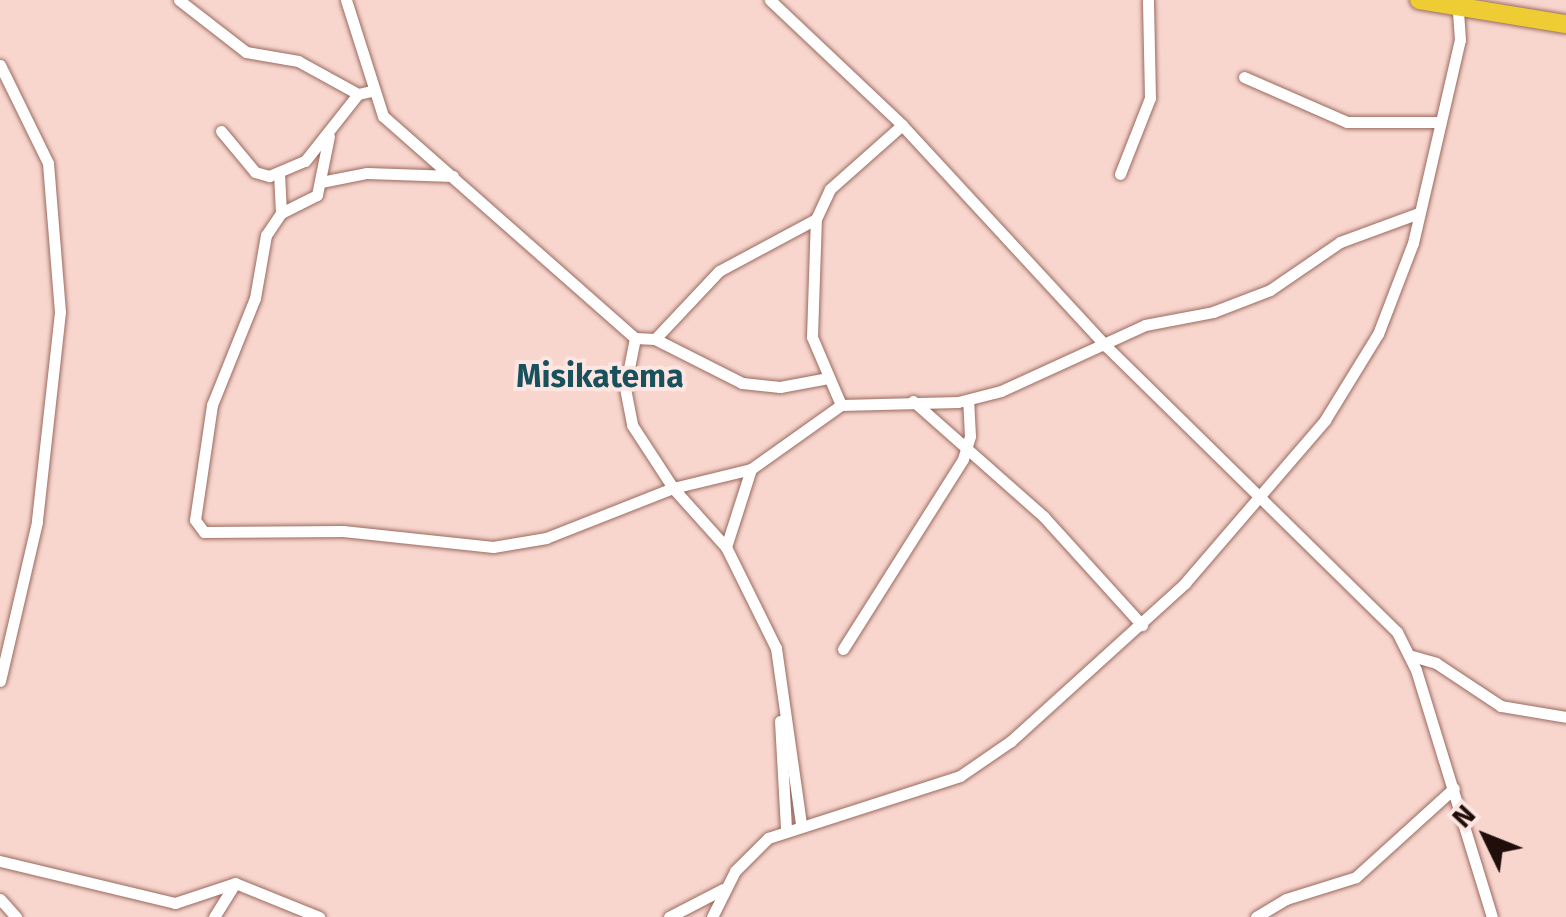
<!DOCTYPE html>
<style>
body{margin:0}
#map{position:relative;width:1566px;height:917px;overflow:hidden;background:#f8d6ce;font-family:"Fira Sans",sans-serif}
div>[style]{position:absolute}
.roads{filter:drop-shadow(0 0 2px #9b6a5f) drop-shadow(0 0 2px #9b6a5f)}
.minor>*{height:11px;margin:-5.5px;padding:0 5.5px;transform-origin:5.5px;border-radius:5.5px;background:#fff}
.trunk>*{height:18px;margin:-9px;padding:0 9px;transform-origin:9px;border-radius:9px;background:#ec3}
span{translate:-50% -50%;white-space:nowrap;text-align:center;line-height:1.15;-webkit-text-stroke:8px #fde6e1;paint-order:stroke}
.quarter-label{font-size:32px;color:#18515c;font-weight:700}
.north{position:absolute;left:1436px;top:787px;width:100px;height:100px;-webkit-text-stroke:8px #fde6e1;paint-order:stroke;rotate:313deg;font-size:28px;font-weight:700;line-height:40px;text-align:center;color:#200e0a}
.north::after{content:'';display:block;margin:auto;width:35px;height:45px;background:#200e0a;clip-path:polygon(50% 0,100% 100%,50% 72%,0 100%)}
</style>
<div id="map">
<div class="roads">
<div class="minor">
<div style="left:179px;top:0;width:85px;rotate:37.8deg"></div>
<div style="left:246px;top:52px;width:53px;rotate:9.8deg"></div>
<div style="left:298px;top:61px;width:68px;rotate:28.8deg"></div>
<div style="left:358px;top:94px;width:13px;rotate:-13deg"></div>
<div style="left:346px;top:0;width:122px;rotate:72.3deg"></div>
<div style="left:383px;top:116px;width:336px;rotate:41.4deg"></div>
<div style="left:635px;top:338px;width:20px;rotate:3deg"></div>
<div style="left:655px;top:339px;width:97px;rotate:26.8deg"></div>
<div style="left:742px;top:383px;width:38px;rotate:6deg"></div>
<div style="left:780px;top:387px;width:49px;rotate:-10.6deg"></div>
<div style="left:770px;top:0;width:182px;rotate:43.4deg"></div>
<div style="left:902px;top:125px;width:301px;rotate:47.3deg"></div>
<div style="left:1106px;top:346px;width:408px;rotate:44.5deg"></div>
<div style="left:1397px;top:632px;width:42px;rotate:63.4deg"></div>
<div style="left:1416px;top:670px;width:258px;rotate:72.9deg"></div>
<div style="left:0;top:65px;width:109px;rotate:63.9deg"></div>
<div style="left:48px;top:163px;width:149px;rotate:85.4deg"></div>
<div style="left:60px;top:312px;width:211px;rotate:96.3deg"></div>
<div style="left:37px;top:522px;width:163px;rotate:103.1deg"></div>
<div style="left:1244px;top:77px;width:112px;rotate:23.6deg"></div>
<div style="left:1347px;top:122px;width:89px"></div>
<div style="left:221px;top:131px;width:53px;rotate:50.3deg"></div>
<div style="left:255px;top:172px;width:15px;rotate:16deg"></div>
<div style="left:269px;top:176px;width:39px;rotate:-23deg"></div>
<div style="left:305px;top:161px;width:85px;rotate:-51.7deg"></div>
<div style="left:279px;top:173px;width:40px;rotate:87.1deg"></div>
<div style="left:281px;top:213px;width:27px;rotate:124deg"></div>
<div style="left:266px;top:235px;width:64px;rotate:99.9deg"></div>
<div style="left:255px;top:298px;width:115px;rotate:111.9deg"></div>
<div style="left:212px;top:405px;width:116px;rotate:98.4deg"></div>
<div style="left:195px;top:520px;width:15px;rotate:53deg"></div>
<div style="left:204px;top:532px;width:139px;rotate:-0.4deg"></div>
<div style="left:343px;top:531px;width:151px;rotate:6.1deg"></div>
<div style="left:493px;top:547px;width:54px;rotate:-9.6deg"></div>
<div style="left:546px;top:538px;width:136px;rotate:-21.5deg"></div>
<div style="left:673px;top:488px;width:80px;rotate:-13.7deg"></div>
<div style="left:751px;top:469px;width:110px;rotate:-35.4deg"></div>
<div style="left:841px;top:405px;width:117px;rotate:-1.5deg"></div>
<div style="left:958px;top:402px;width:44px;rotate:-14.3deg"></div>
<div style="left:1001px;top:391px;width:158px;rotate:-24.6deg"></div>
<div style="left:1145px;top:325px;width:69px;rotate:-10.8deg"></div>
<div style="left:1213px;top:312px;width:61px;rotate:-21.1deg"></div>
<div style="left:1270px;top:290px;width:85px;rotate:-34.4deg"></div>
<div style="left:1340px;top:242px;width:84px;rotate:-20.2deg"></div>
<div style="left:1120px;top:174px;width:82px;rotate:-68.5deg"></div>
<div style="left:1150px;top:98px;width:98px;rotate:-91.2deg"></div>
<div style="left:321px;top:182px;width:47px;rotate:-11.1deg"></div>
<div style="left:367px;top:173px;width:86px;rotate:2deg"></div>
<div style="left:281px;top:213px;width:40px;rotate:-26.6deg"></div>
<div style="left:317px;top:195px;width:60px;rotate:-78.5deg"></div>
<div style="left:635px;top:338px;width:51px;rotate:101.3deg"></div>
<div style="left:625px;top:388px;width:38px;rotate:79deg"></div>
<div style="left:632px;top:425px;width:75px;rotate:56.9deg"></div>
<div style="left:673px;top:488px;width:79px;rotate:48.1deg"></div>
<div style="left:726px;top:547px;width:113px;rotate:63.7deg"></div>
<div style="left:776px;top:648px;width:177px;rotate:81.9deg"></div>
<div style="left:655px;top:339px;width:93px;rotate:-46.7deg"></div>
<div style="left:719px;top:271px;width:110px;rotate:-28.2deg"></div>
<div style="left:913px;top:401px;width:175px;rotate:41.5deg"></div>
<div style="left:1044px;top:517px;width:146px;rotate:47.8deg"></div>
<div style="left:841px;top:405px;width:74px;rotate:-113.1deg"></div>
<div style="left:812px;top:337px;width:118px;rotate:-88.1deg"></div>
<div style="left:816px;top:219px;width:33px;rotate:-65deg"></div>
<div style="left:830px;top:189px;width:96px;rotate:-41.6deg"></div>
<div style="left:726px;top:547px;width:82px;rotate:-72.2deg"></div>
<div style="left:843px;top:649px;width:225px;rotate:-57.7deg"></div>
<div style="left:963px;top:459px;width:24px;rotate:-73deg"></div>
<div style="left:970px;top:436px;width:36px;rotate:-93deg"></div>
<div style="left:1412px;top:656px;width:25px;rotate:16deg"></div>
<div style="left:1436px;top:663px;width:78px;rotate:33.5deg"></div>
<div style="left:1501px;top:706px;width:66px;rotate:9.6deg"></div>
<div style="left:780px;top:721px;width:107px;rotate:86.8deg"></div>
<div style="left:0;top:861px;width:180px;rotate:13.5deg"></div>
<div style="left:175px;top:903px;width:63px;rotate:-18.4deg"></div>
<div style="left:235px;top:883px;width:91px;rotate:22deg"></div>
<div style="left:0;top:899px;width:24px;rotate:48deg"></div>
<div style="left:214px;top:917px;width:40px;rotate:-58deg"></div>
<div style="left:669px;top:917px;width:61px;rotate:-27.4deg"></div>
<div style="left:712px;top:917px;width:51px;rotate:-63.4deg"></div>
<div style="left:735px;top:871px;width:47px;rotate:-45deg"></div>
<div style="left:768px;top:838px;width:202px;rotate:-17.9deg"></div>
<div style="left:960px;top:776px;width:62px;rotate:-34.5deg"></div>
<div style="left:1011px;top:741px;width:235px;rotate:-42.2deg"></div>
<div style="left:1185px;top:583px;width:215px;rotate:-49.3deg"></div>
<div style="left:1325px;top:420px;width:101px;rotate:-58.4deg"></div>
<div style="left:1378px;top:334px;width:97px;rotate:-69deg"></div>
<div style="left:1413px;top:243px;width:208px;rotate:-77deg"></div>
<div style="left:1460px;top:40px;width:39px;rotate:-94deg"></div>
<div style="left:1256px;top:917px;width:35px;rotate:-31deg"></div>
<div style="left:1286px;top:899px;width:73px;rotate:-17.4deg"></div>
<div style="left:1356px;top:877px;width:132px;rotate:-42.2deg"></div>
</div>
<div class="trunk">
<div style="left:1419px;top:0;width:149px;rotate:9.3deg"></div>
</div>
</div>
<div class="quarter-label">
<span style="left:600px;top:376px">Misikatema</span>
</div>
<div class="north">N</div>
</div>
